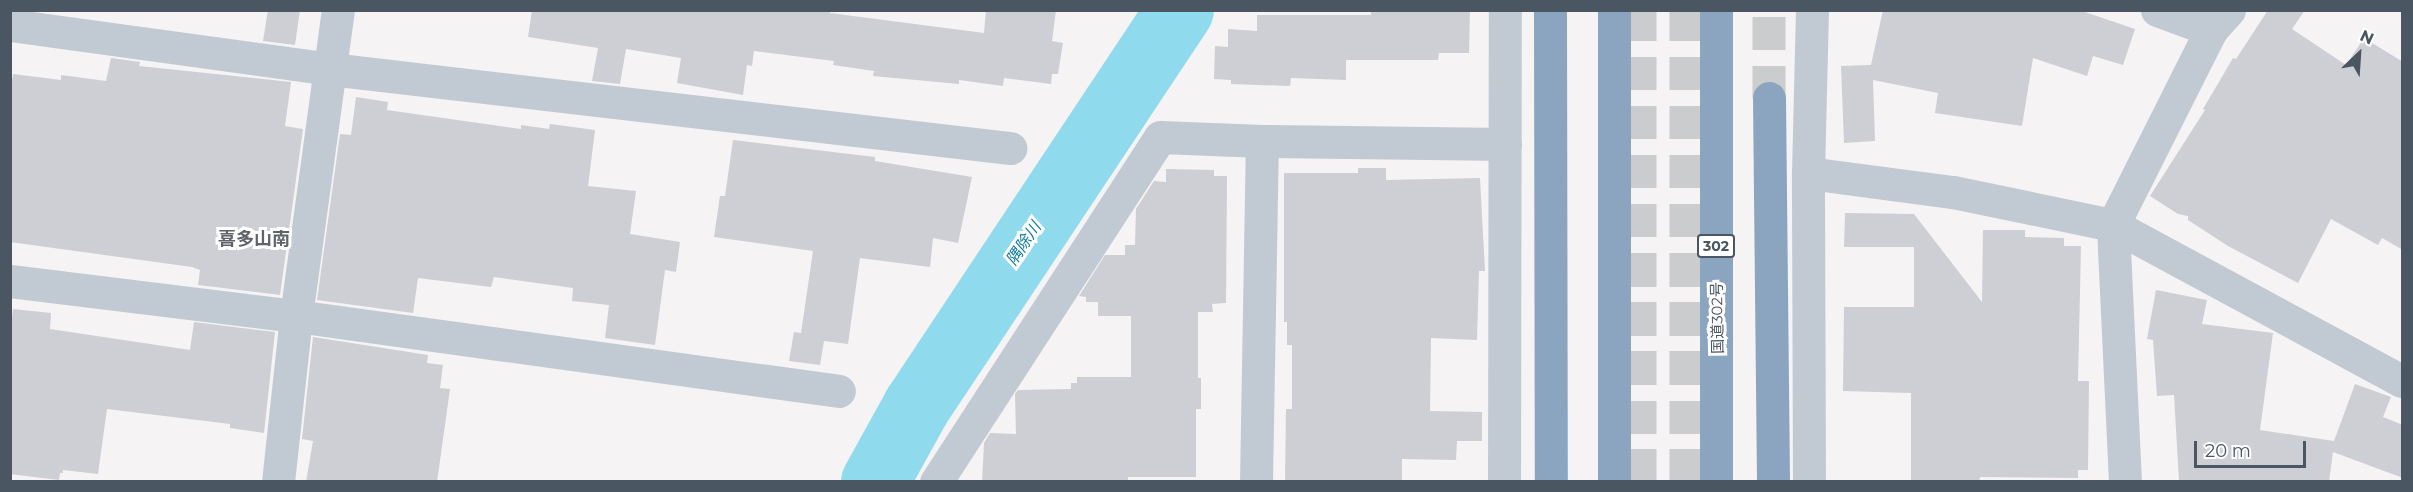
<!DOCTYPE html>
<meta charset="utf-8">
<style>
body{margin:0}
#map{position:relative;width:2413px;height:492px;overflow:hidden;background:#f5f3f3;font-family:Montserrat,"Noto Sans JP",sans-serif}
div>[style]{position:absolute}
.river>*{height:68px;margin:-34px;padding:0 34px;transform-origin:34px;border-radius:34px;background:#90daee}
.building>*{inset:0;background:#cdcfd5}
.highway-tunnel>*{height:33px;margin-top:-16.5px;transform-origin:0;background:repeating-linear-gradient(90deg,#caccce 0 33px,transparent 0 49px)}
.minor>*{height:33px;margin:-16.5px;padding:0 16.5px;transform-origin:16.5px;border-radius:16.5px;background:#c1cad2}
.highway>*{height:33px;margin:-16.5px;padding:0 16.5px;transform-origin:16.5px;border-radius:16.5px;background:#8ba5c1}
span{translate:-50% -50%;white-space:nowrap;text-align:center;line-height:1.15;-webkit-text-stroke:6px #fff;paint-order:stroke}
.shield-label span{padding:2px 4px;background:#fff;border:2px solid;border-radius:4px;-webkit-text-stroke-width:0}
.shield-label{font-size:14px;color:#4a5661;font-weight:700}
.street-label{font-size:15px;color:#4a5661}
.water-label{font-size:16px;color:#0c7c9b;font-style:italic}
.quarter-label{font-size:18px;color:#5f6368;font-weight:700}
.frame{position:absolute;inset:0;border:12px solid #4a5661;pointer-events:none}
.north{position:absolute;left:2329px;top:24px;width:60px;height:60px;-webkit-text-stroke:4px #fff;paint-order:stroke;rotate:25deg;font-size:16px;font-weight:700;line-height:24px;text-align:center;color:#4a5661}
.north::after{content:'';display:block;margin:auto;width:21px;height:27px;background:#4a5661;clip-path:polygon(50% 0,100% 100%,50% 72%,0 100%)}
.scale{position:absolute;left:2194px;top:441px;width:112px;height:27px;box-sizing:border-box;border:3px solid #4a5661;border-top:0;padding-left:8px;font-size:18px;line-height:21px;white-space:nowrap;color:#4a5661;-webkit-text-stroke:4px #fff;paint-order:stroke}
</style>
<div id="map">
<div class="river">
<div style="left:875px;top:482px;width:87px;rotate:-61.1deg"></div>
<div style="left:917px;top:406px;width:475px;rotate:-56.4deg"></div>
</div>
<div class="building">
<div style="clip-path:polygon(268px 10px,300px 10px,295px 45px,263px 41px)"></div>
<div style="clip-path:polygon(532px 10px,830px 10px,830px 13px,984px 33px,986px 10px,1056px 10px,1052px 41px,1063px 43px,1058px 74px,1052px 74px,1051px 84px,1004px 78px,1003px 86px,959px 80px,959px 84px,873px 76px,874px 71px,833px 65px,834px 61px,754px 51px,752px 66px,747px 65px,743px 95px,677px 83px,681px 58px,626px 49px,620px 84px,592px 81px,598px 48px,528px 37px)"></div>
<div style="clip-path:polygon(1371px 10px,1470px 10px,1469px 53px,1439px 53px,1438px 60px,1346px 60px,1346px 80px,1291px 78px,1290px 86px,1231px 84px,1231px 80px,1214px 79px,1215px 46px,1228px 47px,1228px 29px,1257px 31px,1257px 15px,1371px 15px)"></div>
<div style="clip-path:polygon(1883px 10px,2079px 10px,2135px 29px,2123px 65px,2093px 56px,2087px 76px,2033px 58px,2022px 126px,1935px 113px,1938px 93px,1873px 80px,1875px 141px,1844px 143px,1841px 66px,1871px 65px)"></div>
<div style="clip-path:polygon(2268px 10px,2305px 10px,2292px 29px,2346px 65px,2364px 38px,2403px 62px,2403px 250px,2382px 238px,2378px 245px,2331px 219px,2298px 283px,2228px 246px,2188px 220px,2188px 216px,2178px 214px,2150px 196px,2205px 110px,2203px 109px,2233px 58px,2236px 59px)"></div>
<div style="clip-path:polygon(111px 58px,140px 62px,139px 66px,291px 82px,285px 126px,303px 129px,280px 295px,198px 285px,200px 270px,192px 267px,10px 242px,10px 94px,13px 74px,61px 80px,61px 75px,106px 81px)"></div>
<div style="clip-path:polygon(356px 97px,388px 102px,387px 110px,521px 129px,521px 125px,549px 129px,550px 124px,595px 130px,588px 186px,636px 191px,630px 234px,680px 242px,676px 272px,665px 270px,655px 345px,605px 338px,609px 305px,572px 301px,573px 288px,494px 277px,491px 287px,418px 278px,413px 313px,317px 300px,340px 134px,351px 135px)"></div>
<div style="clip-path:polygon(733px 140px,875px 157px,875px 161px,972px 177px,958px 243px,933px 238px,930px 267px,860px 258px,848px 344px,824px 341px,820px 365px,789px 361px,794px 332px,801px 333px,813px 251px,714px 237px,720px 196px,725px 196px)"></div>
<div style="clip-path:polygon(1358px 168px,1386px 168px,1386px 180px,1480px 178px,1485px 271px,1479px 271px,1477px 340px,1431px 338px,1430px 411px,1482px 412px,1482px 441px,1457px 441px,1456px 460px,1402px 459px,1402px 482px,1285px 482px,1286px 409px,1292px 409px,1292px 345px,1287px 345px,1287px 322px,1284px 322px,1284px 173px,1358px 173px)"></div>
<div style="clip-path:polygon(1166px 169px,1214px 170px,1214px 176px,1227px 176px,1226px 303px,1212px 304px,1213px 312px,1198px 312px,1198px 378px,1201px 378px,1201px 409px,1196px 409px,1196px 477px,1128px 477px,1128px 482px,982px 482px,984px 443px,990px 433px,1016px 434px,1015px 394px,1018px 390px,1071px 389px,1071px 383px,1077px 383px,1077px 377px,1131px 377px,1131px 316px,1098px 316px,1098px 302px,1086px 302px,1086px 297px,1079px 296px,1105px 255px,1125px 255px,1125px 245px,1135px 245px,1136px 209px,1154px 181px,1166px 182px)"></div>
<div style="clip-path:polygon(1845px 213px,1914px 214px,1982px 302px,1983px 230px,2025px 230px,2025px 237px,2064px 238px,2064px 246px,2081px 246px,2078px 381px,2089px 381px,2088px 470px,2078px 470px,2078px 478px,1980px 477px,1979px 482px,1911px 482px,1911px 393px,1843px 391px,1844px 307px,1914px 307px,1914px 247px,1844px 247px)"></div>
<div style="clip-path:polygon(2156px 290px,2207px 300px,2202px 324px,2273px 333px,2260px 430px,2334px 441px,2355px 384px,2391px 397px,2383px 417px,2403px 425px,2403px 478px,2333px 452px,2329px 482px,2179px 481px,2174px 395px,2157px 396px,2153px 340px,2147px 339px)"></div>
<div style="clip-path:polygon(13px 309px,51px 313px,50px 329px,190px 350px,194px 322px,275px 332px,264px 433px,230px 428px,230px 424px,107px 409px,98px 474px,63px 470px,63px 473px,60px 473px,59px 480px,10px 474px,10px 334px)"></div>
<div style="clip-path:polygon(313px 337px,428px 355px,427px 363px,443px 365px,440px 388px,450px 389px,437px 482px,306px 482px,313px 441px,302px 439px)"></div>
</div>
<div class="highway-tunnel">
<div style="left:1769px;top:98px;width:88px;rotate:-90deg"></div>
<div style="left:1640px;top:482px;width:472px;rotate:-90deg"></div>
<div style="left:1686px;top:482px;width:472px;rotate:-90deg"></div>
</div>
<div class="minor">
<div style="left:2157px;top:10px;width:58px;rotate:20.3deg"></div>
<div style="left:10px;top:25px;width:323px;rotate:7.8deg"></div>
<div style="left:330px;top:69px;width:685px;rotate:6.63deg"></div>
<div style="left:1808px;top:173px;width:146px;rotate:7.5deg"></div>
<div style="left:1953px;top:192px;width:163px;rotate:11.7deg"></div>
<div style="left:2113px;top:225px;width:328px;rotate:28.4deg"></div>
<div style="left:10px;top:281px;width:288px;rotate:7deg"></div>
<div style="left:296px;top:316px;width:548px;rotate:7.86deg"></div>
<div style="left:278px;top:482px;width:167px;rotate:-83.8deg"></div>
<div style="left:296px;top:316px;width:309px;rotate:-82.2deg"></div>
<div style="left:936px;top:482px;width:411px;rotate:-57deg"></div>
<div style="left:1160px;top:137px;width:102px;rotate:2.2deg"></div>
<div style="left:1262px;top:141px;width:243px;rotate:0.7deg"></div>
<div style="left:1256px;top:482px;width:341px;rotate:-89deg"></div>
<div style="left:1504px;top:482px;width:472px;rotate:-89.9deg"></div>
<div style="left:1809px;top:482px;width:309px;rotate:-90.2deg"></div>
<div style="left:1808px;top:173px;width:163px;rotate:-88.6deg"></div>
<div style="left:2125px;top:482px;width:257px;rotate:-92.7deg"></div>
<div style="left:2113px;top:225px;width:218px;rotate:-63.3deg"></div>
<div style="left:2211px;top:30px;width:27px;rotate:-48deg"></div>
</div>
<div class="highway">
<div style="left:1550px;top:10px;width:472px;rotate:89.9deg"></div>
<div style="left:1716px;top:10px;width:472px;rotate:90deg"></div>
<div style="left:1769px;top:98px;width:384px;rotate:89.4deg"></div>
<div style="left:1614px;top:482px;width:472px;rotate:-90deg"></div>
</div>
<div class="shield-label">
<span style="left:1716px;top:246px">302</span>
</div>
<div class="street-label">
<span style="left:1717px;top:318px;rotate:-91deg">国道302号</span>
</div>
<div class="water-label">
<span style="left:1024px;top:244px;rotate:-56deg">隅除川</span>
</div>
<div class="quarter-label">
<span style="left:254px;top:239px">喜多山南</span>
</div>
<div class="frame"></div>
<div class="north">N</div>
<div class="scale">20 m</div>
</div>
